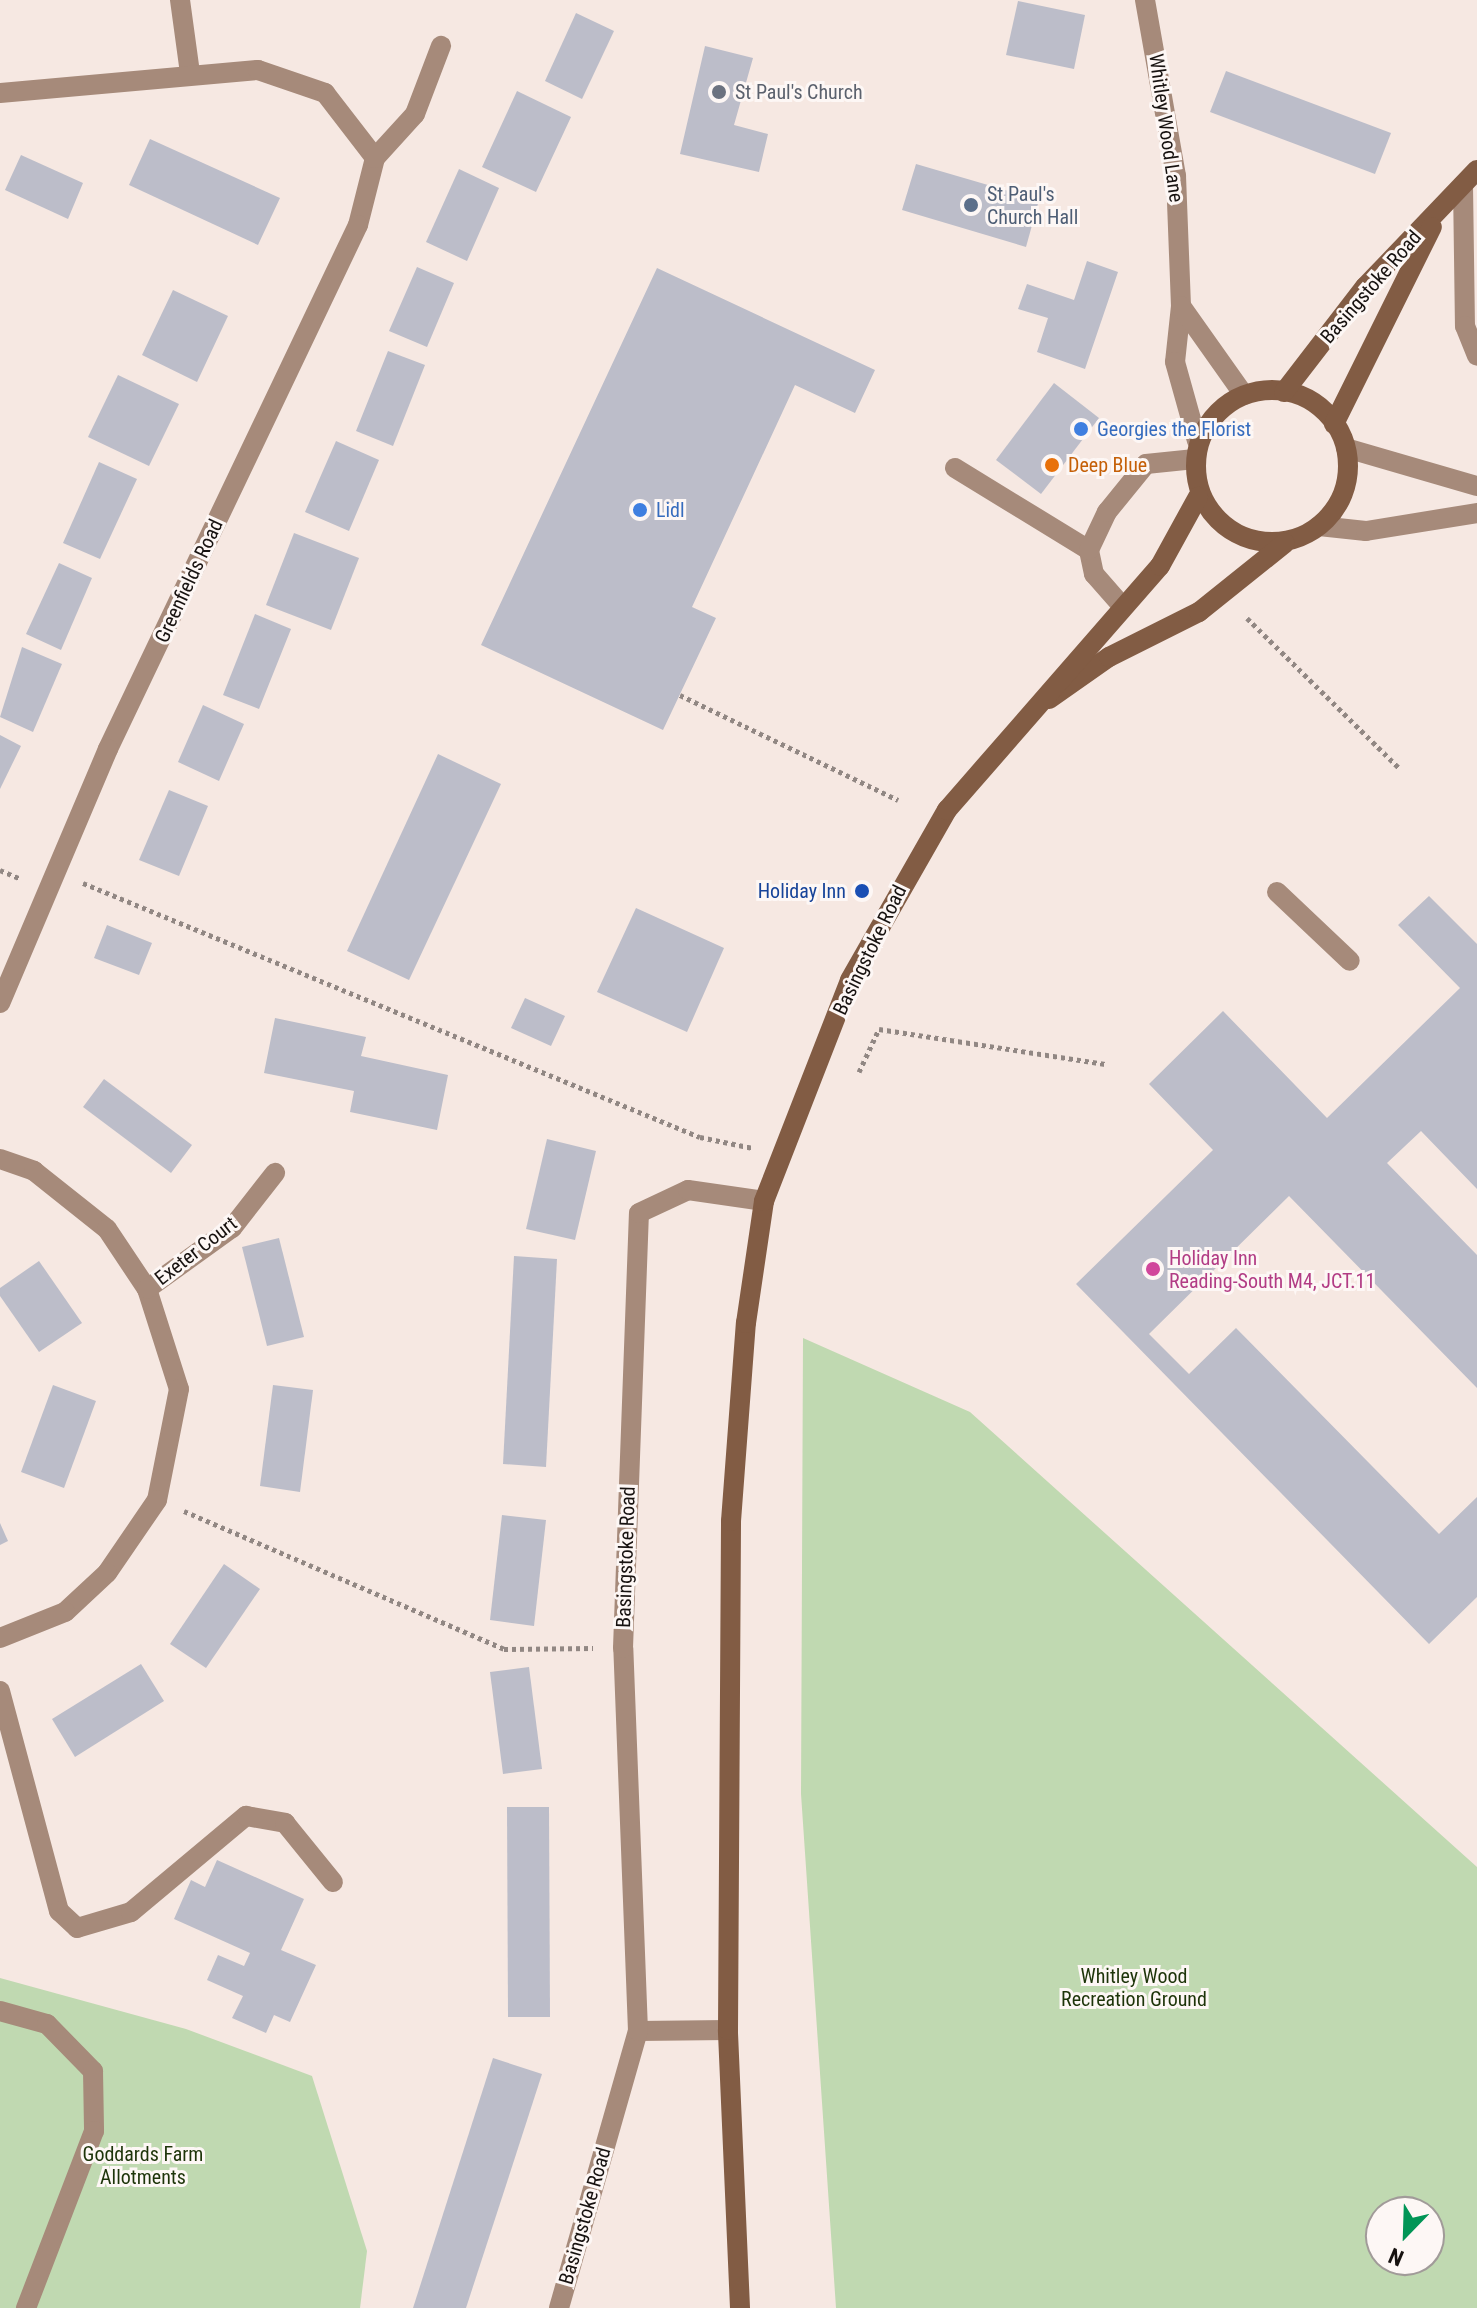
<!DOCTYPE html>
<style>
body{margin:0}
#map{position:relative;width:1477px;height:2308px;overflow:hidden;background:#f6e8e2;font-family:"Roboto Condensed",sans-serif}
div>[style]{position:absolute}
.green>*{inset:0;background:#c0d9b1}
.building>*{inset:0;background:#bcbdc9}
.path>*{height:5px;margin-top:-2.5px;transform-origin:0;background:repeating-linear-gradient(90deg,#918783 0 4px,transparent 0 8px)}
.service>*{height:20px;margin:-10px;padding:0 10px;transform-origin:10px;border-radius:10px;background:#a68a7a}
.minor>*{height:20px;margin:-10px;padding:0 10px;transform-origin:10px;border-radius:10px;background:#a68a7a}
.tertiary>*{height:20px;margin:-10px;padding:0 10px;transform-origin:10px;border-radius:10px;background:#a68a7a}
.secondary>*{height:20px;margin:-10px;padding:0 10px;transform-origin:10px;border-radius:10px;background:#825c44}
.secondary>.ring{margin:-10px;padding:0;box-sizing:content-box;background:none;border:20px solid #825c44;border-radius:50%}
.dots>*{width:22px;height:22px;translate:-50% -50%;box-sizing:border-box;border:4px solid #fdf7f5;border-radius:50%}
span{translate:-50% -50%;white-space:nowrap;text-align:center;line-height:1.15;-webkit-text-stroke:6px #fdf7f5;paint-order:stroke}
.worship-label{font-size:20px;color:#5b616d}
.left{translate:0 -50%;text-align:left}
.street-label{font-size:20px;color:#171210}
.service-label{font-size:20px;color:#4e5e75}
.shop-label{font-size:20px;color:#366cbe}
.food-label{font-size:20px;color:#c56008}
.transit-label{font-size:20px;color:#164399}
.right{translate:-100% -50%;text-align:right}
.hotel-label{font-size:20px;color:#b23c85}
.park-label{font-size:20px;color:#1d3409}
.north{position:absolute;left:1365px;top:2196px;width:80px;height:80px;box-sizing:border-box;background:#fdf7f5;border:2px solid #a19b99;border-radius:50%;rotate:203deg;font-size:22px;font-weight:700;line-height:32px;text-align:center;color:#171210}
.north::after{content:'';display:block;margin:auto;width:28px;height:36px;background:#019556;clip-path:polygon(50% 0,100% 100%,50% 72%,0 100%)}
</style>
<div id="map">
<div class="green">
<div style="clip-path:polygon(evenodd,803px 1338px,970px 1412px,1477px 1867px,1477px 2308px,836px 2308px,801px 1794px,803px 1338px,1381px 2212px,1429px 2212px,1429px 2260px,1381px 2260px,1381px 2212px)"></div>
<div style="clip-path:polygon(0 1978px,186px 2029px,312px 2076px,367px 2251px,360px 2308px,0 2308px)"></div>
</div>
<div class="building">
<div style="clip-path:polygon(1018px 1px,1085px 15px,1074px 69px,1006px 55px)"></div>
<div style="clip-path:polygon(576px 13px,614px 31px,582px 99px,545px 81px)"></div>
<div style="clip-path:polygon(705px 46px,753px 58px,734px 125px,768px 134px,759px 172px,680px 154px)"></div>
<div style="clip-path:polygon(1226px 71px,1391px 133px,1375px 174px,1210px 112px)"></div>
<div style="clip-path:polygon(517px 91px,571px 117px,536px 192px,482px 167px)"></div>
<div style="clip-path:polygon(150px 139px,280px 198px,258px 245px,129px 185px)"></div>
<div style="clip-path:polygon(21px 155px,83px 183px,68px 219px,5px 190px)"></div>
<div style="clip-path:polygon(916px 164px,1039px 200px,1026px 247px,902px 210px)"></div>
<div style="clip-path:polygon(459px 169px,499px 188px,467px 261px,426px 242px)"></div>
<div style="clip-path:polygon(1087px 261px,1118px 272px,1085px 369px,1037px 352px,1048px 318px,1018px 309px,1027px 284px,1074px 300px)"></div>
<div style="clip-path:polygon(417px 267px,454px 283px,427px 347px,389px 331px)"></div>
<div style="clip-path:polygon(657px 268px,875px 370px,855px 413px,795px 385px,692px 607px,716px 618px,663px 730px,481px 645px)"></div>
<div style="clip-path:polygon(173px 290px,228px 316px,197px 382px,142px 355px)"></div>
<div style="clip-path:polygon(388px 351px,425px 365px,393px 446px,356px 431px)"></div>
<div style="clip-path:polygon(118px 375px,179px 404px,149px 466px,88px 437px)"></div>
<div style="clip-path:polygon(1054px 383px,1099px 418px,1041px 494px,996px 460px)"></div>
<div style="clip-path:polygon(336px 441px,379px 460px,349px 531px,305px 512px)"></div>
<div style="clip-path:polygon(99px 462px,137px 479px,100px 559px,63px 543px)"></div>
<div style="clip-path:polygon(294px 533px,359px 558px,331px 630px,266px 605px)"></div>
<div style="clip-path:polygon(59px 563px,92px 578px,61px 650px,26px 634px)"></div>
<div style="clip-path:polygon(255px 614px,291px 629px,259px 709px,223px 695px)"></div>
<div style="clip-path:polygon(22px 647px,62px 664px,33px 732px,0 717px)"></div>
<div style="clip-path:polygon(203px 705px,244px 724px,219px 781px,178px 762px)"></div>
<div style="clip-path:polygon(0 735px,21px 746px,0 789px)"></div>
<div style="clip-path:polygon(438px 754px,501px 784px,409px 980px,347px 951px)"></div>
<div style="clip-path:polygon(169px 790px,208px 806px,179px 876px,139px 860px)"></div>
<div style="clip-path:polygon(1429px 896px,1477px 944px,1477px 1189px,1421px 1131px,1387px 1163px,1477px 1255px,1477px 1388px,1289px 1196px,1149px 1334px,1189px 1374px,1236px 1328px,1439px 1534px,1477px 1497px,1477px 1597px,1429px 1644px,1076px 1284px,1213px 1150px,1149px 1084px,1223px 1011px,1327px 1118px,1460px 988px,1398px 925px)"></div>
<div style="clip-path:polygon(636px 908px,724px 948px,687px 1032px,597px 992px)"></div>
<div style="clip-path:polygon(107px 925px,152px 943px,139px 975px,94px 958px)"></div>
<div style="clip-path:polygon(525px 998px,565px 1016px,551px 1046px,511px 1028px)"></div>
<div style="clip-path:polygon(275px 1018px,366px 1037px,361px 1056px,448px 1075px,437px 1130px,350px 1112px,354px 1091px,264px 1073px)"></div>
<div style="clip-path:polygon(104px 1079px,192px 1145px,171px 1173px,83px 1107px)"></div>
<div style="clip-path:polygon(547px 1139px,596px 1151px,575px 1240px,526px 1229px)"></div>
<div style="clip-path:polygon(279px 1238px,304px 1337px,267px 1346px,242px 1247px)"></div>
<div style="clip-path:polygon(514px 1256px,557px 1259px,546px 1467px,503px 1464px)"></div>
<div style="clip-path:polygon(39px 1261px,82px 1323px,39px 1352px,0 1296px,0 1288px)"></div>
<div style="clip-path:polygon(53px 1385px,96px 1401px,64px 1488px,21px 1472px)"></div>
<div style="clip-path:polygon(273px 1385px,313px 1390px,300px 1492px,260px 1486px)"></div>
<div style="clip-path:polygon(502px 1515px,546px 1520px,534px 1626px,490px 1620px)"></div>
<div style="clip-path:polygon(0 1523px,8px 1541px,0 1545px)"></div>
<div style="clip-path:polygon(224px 1564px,260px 1589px,206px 1668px,170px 1644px)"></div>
<div style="clip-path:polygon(141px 1664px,164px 1701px,75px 1757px,52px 1719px)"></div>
<div style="clip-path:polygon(529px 1667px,542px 1769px,503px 1774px,490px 1672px)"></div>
<div style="clip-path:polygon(507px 1807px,549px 1807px,550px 2017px,508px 2017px)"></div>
<div style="clip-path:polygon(217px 1860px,304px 1899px,281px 1950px,316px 1965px,290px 2022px,274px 2015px,266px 2033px,232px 2018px,243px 1996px,207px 1980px,218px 1955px,244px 1966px,250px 1953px,174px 1919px,191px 1880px,205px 1887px)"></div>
<div style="clip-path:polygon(493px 2058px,542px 2074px,509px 2176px,466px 2308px,413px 2308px)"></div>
</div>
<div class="path">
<div style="left:1247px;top:618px;width:214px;rotate:44.6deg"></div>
<div style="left:680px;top:695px;width:242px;rotate:25.7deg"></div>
<div style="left:0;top:870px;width:23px;rotate:23deg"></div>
<div style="left:83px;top:883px;width:667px;rotate:22.38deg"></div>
<div style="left:700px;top:1137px;width:54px;rotate:11.7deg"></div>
<div style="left:859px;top:1072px;width:47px;rotate:-65.1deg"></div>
<div style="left:879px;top:1029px;width:229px;rotate:8.8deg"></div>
<div style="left:184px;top:1511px;width:348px;rotate:23.3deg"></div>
<div style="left:504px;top:1649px;width:89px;rotate:-0.6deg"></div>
</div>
<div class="service">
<div style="left:955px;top:468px;width:157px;rotate:31.5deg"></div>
<div style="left:1123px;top:607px;width:44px;rotate:-131.3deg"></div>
<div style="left:1094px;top:574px;width:25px;rotate:-102deg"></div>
<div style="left:1089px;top:550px;width:42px;rotate:-64.7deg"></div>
<div style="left:1107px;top:512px;width:62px;rotate:-50.9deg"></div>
<div style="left:1146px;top:464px;width:49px;rotate:-5.8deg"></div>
<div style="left:1277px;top:892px;width:100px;rotate:43.4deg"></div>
<div style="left:0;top:1691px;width:228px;rotate:75deg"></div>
<div style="left:59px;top:1911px;width:25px;rotate:43deg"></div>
<div style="left:77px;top:1928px;width:56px;rotate:-16.5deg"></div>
<div style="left:131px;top:1912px;width:150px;rotate:-39.9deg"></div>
<div style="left:246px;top:1816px;width:40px;rotate:10deg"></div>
<div style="left:285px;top:1823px;width:76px;rotate:50.9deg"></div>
<div style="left:0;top:2011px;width:49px;rotate:15.5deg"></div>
<div style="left:47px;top:2024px;width:66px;rotate:45.6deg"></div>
<div style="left:93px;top:2071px;width:60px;rotate:89deg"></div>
<div style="left:94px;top:2131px;width:190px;rotate:111deg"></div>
</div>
<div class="minor">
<div style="left:180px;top:0;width:74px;rotate:82.2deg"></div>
<div style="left:0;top:93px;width:259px;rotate:-5.1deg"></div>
<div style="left:258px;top:70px;width:71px;rotate:18.9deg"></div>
<div style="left:325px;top:93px;width:82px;rotate:52.4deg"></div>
<div style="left:375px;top:158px;width:69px;rotate:104.2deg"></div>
<div style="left:358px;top:225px;width:581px;rotate:115.51deg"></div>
<div style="left:108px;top:749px;width:276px;rotate:113deg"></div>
<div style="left:375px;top:158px;width:59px;rotate:-47.7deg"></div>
<div style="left:415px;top:114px;width:73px;rotate:-69.1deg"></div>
<div style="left:0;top:1159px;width:36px;rotate:19deg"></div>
<div style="left:34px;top:1171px;width:93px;rotate:38.5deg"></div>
<div style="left:107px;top:1229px;width:72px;rotate:56.3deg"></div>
<div style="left:147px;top:1289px;width:105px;rotate:72.3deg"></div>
<div style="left:179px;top:1389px;width:113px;rotate:101.2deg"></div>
<div style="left:157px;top:1500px;width:88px;rotate:124.4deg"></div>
<div style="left:107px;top:1573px;width:57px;rotate:137.1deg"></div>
<div style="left:65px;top:1612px;width:70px;rotate:158.2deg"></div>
<div style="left:147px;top:1289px;width:105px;rotate:-35.7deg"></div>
<div style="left:232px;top:1228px;width:70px;rotate:-52deg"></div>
<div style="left:638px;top:2031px;width:90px;rotate:-0.6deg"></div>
<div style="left:559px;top:2308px;width:288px;rotate:-74.1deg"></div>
<div style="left:638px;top:2031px;width:383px;rotate:-92.2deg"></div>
<div style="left:623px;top:1648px;width:435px;rotate:-87.9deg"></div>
<div style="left:639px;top:1213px;width:54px;rotate:-25.1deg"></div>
<div style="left:688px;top:1190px;width:77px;rotate:8.2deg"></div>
</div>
<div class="tertiary">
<div style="left:1145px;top:0;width:179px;rotate:80deg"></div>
<div style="left:1176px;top:176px;width:130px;rotate:87.8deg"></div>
<div style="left:1181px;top:306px;width:56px;rotate:96.1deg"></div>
<div style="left:1175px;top:362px;width:82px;rotate:74.4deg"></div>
<div style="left:1463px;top:185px;width:141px;rotate:89.2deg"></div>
<div style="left:1465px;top:326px;width:32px;rotate:68deg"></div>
<div style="left:1181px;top:306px;width:109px;rotate:54.7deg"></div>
<div style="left:1346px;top:448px;width:136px;rotate:16.2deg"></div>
<div style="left:1319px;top:526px;width:47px;rotate:6.1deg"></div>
<div style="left:1366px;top:531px;width:112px;rotate:-9.2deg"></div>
</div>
<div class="secondary">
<div class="ring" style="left:1196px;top:390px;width:132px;height:132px"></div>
<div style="left:1284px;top:392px;width:133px;rotate:-52.4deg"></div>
<div style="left:1365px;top:287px;width:162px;rotate:-46.3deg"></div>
<div style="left:1334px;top:424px;width:220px;rotate:-63.6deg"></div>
<div style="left:1049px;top:699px;width:73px;rotate:-35deg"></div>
<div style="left:1109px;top:657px;width:101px;rotate:-26.6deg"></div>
<div style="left:1199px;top:612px;width:110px;rotate:-38.7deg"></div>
<div style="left:740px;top:2308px;width:278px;rotate:-92.5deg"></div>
<div style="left:728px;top:2030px;width:509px;rotate:-89.66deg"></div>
<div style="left:731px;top:1521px;width:199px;rotate:-85.7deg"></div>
<div style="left:746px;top:1323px;width:123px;rotate:-81.6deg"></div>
<div style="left:764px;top:1201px;width:237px;rotate:-68.7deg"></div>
<div style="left:850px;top:980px;width:196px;rotate:-60.3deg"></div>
<div style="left:947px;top:810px;width:324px;rotate:-48.9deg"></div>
<div style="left:1160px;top:566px;width:79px;rotate:-61.2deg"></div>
</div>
<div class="dots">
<div style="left:719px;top:92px;background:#6b7280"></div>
<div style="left:971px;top:205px;background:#5c6f8a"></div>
<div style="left:1081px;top:429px;background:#3f7fe0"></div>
<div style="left:1052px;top:465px;background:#e8710a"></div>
<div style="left:640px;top:510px;background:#3f7fe0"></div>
<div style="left:862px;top:891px;background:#1a4fb4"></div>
<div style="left:1153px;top:1269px;background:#d1479c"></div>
</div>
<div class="worship-label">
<span class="left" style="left:735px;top:92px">St Paul's Church</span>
</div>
<div class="street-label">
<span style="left:1166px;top:128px;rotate:82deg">Whitley Wood Lane</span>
<span style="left:1371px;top:287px;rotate:-49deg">Basingstoke Road</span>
<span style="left:189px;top:581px;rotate:-65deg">Greenfields Road</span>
<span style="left:870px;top:950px;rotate:-64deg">Basingstoke Road</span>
<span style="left:196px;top:1251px;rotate:-38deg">Exeter Court</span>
<span style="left:626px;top:1557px;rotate:-88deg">Basingstoke Road</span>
<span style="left:585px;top:2216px;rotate:-74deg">Basingstoke Road</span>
</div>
<div class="service-label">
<span class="left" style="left:987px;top:206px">St Paul's<br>Church Hall</span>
</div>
<div class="shop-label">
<span class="left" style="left:1097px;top:429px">Georgies the Florist</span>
<span class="left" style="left:656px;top:510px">Lidl</span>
</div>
<div class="food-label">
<span class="left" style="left:1068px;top:465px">Deep Blue</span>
</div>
<div class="transit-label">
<span class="right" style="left:846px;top:891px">Holiday Inn</span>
</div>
<div class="hotel-label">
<span class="left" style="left:1169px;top:1270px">Holiday Inn<br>Reading-South M4, JCT.11</span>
</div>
<div class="park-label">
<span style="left:1134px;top:1988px">Whitley Wood<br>Recreation Ground</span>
<span style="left:143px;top:2166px">Goddards Farm<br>Allotments</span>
</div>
<div class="north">N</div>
</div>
